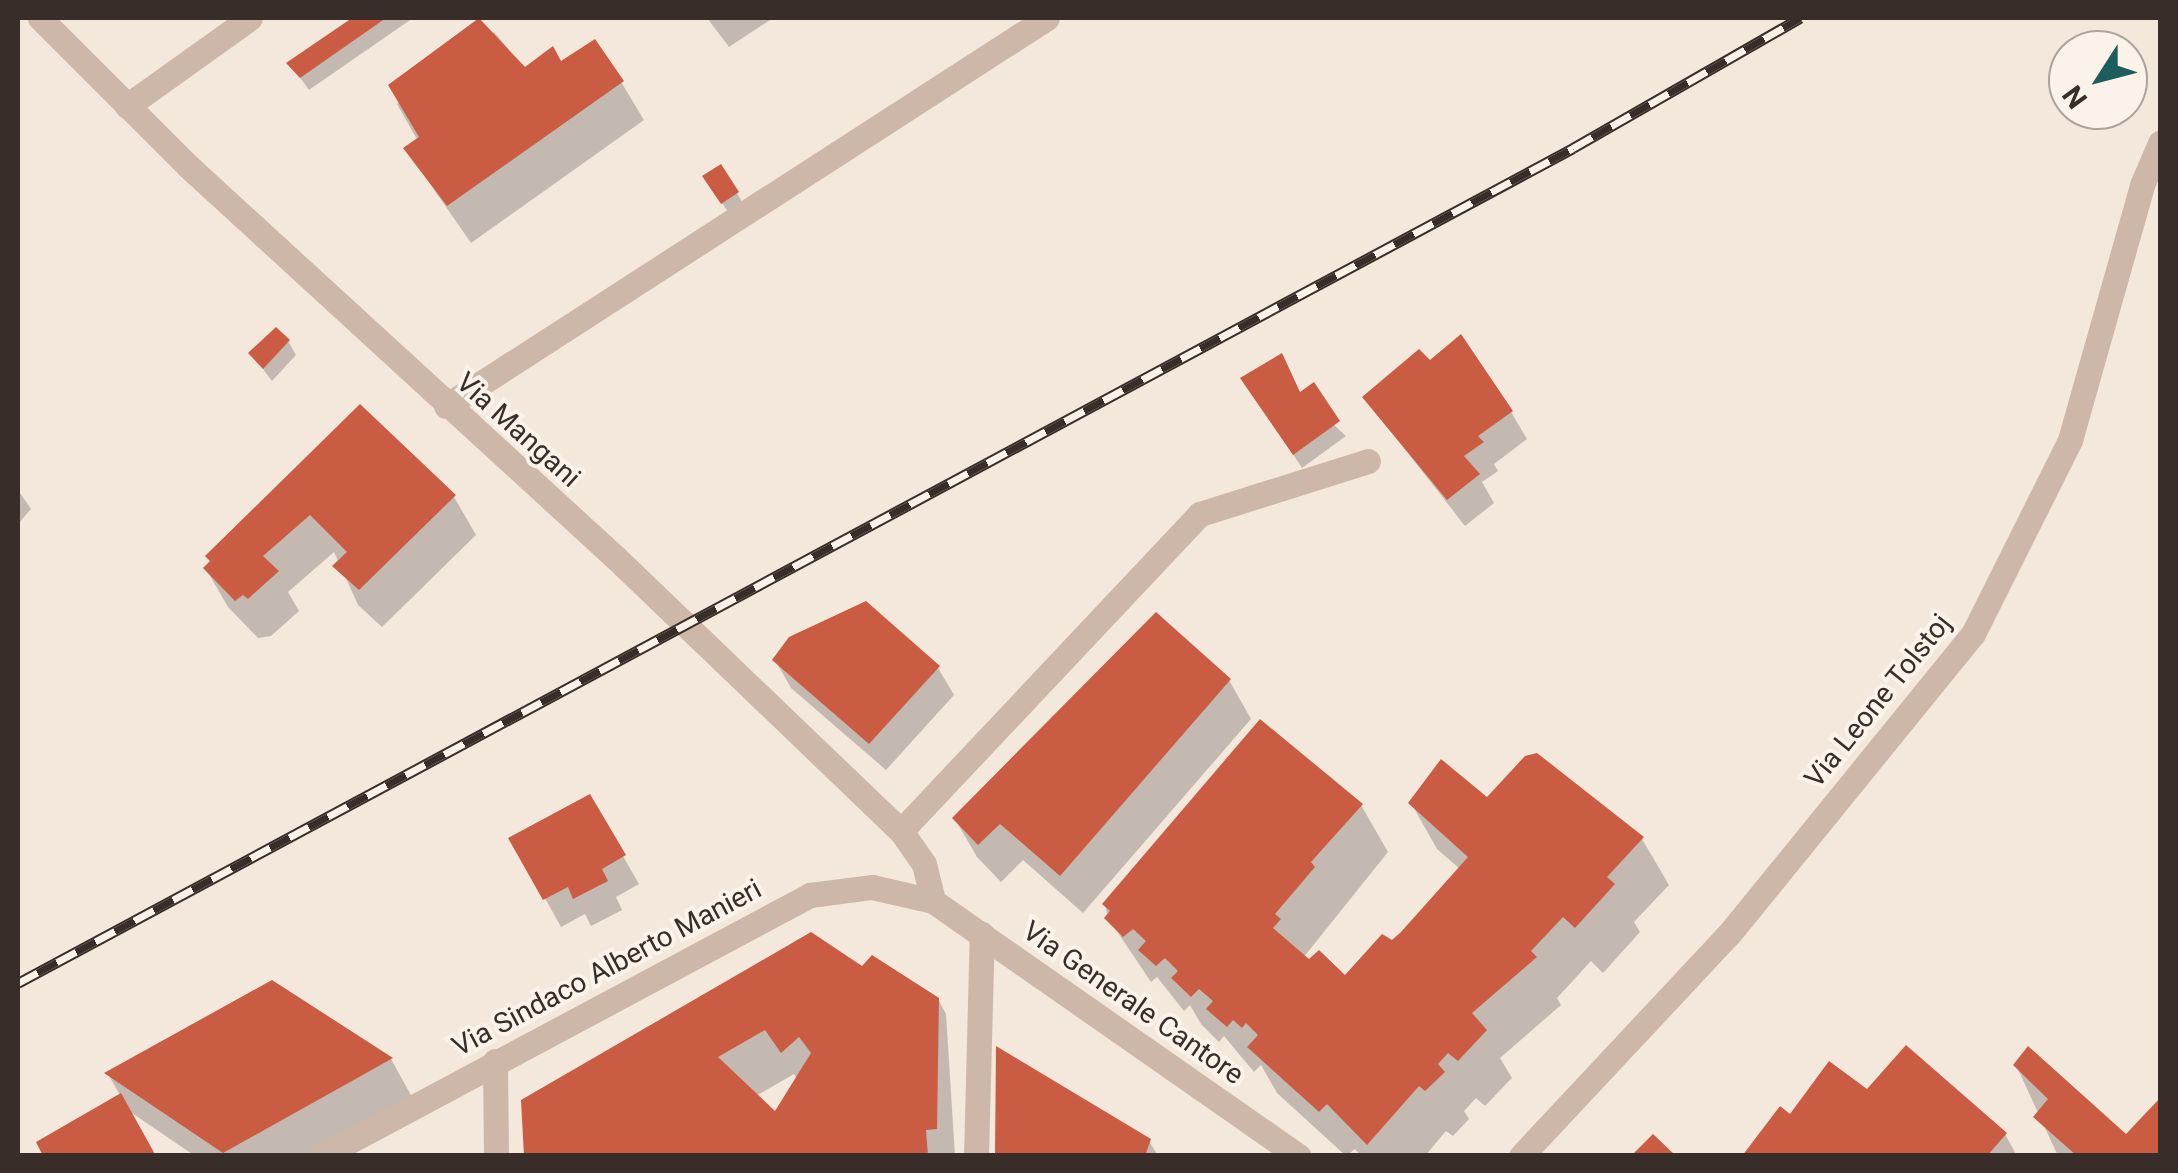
<!DOCTYPE html>
<style>
body{margin:0}
#map{position:relative;width:2178px;height:1173px;overflow:hidden;background:#f4e8dd;font-family:Roboto,sans-serif}
div>[style]{position:absolute}
.shadow>*{inset:0;background:#0003}
.building>*{inset:0;background:#cb5c44}
.minor>*{height:25px;margin:-12.5px;padding:0 12.5px;transform-origin:12.5px;border-radius:12.5px;background:#cdb7a8}
.rail>*{height:11px;margin-top:-5.5px;transform-origin:0;background:repeating-linear-gradient(90deg,#fbf2ea 0 22px,#392d29 0 44px);box-sizing:border-box;border-block:2px solid #392d29}
span{translate:-50% -50%;white-space:nowrap;text-align:center;line-height:1.15;-webkit-text-stroke:8px #fbf2ea;paint-order:stroke}
.street-label{font-size:28px;color:#392d29}
.frame{position:absolute;inset:0;border:20px solid #392d29;pointer-events:none}
.north{position:absolute;left:2048px;top:30px;width:100px;height:100px;box-sizing:border-box;background:#fbf2ea;border:2px solid #ada39d;border-radius:50%;rotate:234deg;font-size:28px;font-weight:700;line-height:40px;text-align:center;color:#392d29}
.north::after{content:'';display:block;margin:auto;width:35px;height:45px;background:#1c5d5d;clip-path:polygon(50% 0,100% 100%,50% 72%,0 100%)}
</style>
<div id="map">
<div class="shadow">
<div style="clip-path:polygon(356px 18px,413px 18px,309px 90px,290px 64px)"></div>
<div style="clip-path:polygon(707px 18px,773px 18px,729px 47px)"></div>
<div style="clip-path:polygon(494px 32px,525px 70px,560px 64px,621px 82px,644px 120px,471px 243px,406px 149px,418px 141px,397px 104px)"></div>
<div style="clip-path:polygon(713px 190px,737px 193px,745px 207px,731px 216px)"></div>
<div style="clip-path:polygon(288px 341px,296px 355px,272px 381px,251px 353px)"></div>
<div style="clip-path:polygon(1430px 363px,1511px 412px,1527px 439px,1494px 464px,1498px 471px,1482px 482px,1494px 503px,1465px 526px,1365px 398px)"></div>
<div style="clip-path:polygon(1252px 392px,1301px 395px,1346px 436px,1302px 468px)"></div>
<div style="clip-path:polygon(360px 408px,454px 497px,476px 535px,382px 627px,358px 605px,334px 552px,288px 592px,299px 611px,271px 636px,258px 638px,228px 607px,206px 569px)"></div>
<div style="clip-path:polygon(18px 490px,31px 509px,18px 524px)"></div>
<div style="clip-path:polygon(775px 660px,938px 668px,954px 695px,886px 770px,791px 688px)"></div>
<div style="clip-path:polygon(1229px 680px,1251px 719px,1083px 913px,1023px 860px,1001px 882px,977px 857px,955px 819px)"></div>
<div style="clip-path:polygon(589px 797px,639px 884px,616px 897px,622px 910px,591px 926px,585px 914px,561px 927px,512px 839px)"></div>
<div style="clip-path:polygon(1488px 800px,1642px 839px,1669px 885px,1634px 922px,1640px 932px,1603px 973px,1591px 961px,1557px 998px,1561px 1005px,1500px 1058px,1512px 1078px,1485px 1106px,1476px 1098px,1464px 1111px,1469px 1119px,1453px 1136px,1446px 1131px,1425px 1156px,1361px 1156px,1355px 1149px,1346px 1156px,1277px 1093px,1261px 1065px,1254px 1072px,1224px 1036px,1219px 1042px,1201px 1024px,1190px 1005px,1184px 1011px,1157px 977px,1151px 982px,1108px 918px,1105px 904px,1361px 805px,1388px 852px,1303px 958px,1345px 979px,1392px 944px,1460px 869px,1437px 849px,1411px 803px)"></div>
<div style="clip-path:polygon(evenodd,860px 968px,938px 999px,946px 1014px,955px 1156px,525px 1156px,860px 968px,794px 1074px,797px 1079px,776px 1115px,756px 1096px,794px 1074px)"></div>
<div style="clip-path:polygon(272px 983px,391px 1059px,412px 1097px,309px 1156px,195px 1156px,129px 1111px,108px 1074px)"></div>
<div style="clip-path:polygon(2016px 1065px,2126px 1137px,2160px 1102px,2160px 1156px,2058px 1156px)"></div>
<div style="clip-path:polygon(1868px 1092px,2005px 1134px,2017px 1156px,1745px 1156px,1790px 1118px)"></div>
<div style="clip-path:polygon(1149px 1141px,1158px 1156px,998px 1156px)"></div>
</div>
<div class="building">
<div style="clip-path:polygon(352px 18px,386px 18px,300px 78px,286px 63px)"></div>
<div style="clip-path:polygon(479px 18px,525px 67px,553px 46px,561px 61px,595px 39px,624px 81px,447px 206px,403px 148px,419px 137px,388px 85px)"></div>
<div style="clip-path:polygon(721px 164px,739px 192px,721px 204px,702px 176px)"></div>
<div style="clip-path:polygon(276px 327px,290px 340px,263px 369px,248px 353px)"></div>
<div style="clip-path:polygon(1461px 334px,1513px 411px,1478px 436px,1484px 442px,1464px 456px,1480px 474px,1447px 500px,1362px 397px,1419px 349px,1430px 360px)"></div>
<div style="clip-path:polygon(1282px 353px,1300px 392px,1314px 382px,1340px 421px,1293px 455px,1240px 378px)"></div>
<div style="clip-path:polygon(360px 404px,456px 495px,359px 590px,332px 566px,347px 552px,310px 515px,263px 556px,279px 571px,248px 599px,243px 595px,235px 601px,203px 568px,210px 561px,205px 556px)"></div>
<div style="clip-path:polygon(866px 601px,940px 666px,869px 744px,772px 660px,789px 637px)"></div>
<div style="clip-path:polygon(1156px 612px,1231px 679px,1060px 876px,1000px 824px,978px 845px,952px 818px)"></div>
<div style="clip-path:polygon(1260px 719px,1363px 804px,1311px 862px,1315px 867px,1275px 914px,1281px 919px,1273px 928px,1309px 959px,1319px 950px,1345px 975px,1382px 934px,1392px 940px,1401px 932px,1468px 857px,1408px 803px,1441px 759px,1487px 797px,1525px 756px,1537px 753px,1644px 837px,1607px 877px,1615px 884px,1575px 928px,1563px 917px,1531px 951px,1537px 957px,1472px 1013px,1487px 1030px,1458px 1061px,1448px 1053px,1438px 1064px,1445px 1072px,1425px 1091px,1419px 1086px,1367px 1145px,1327px 1104px,1319px 1112px,1247px 1047px,1258px 1035px,1246px 1023px,1242px 1028px,1233px 1020px,1227px 1027px,1206px 1009px,1213px 1001px,1199px 989px,1191px 997px,1171px 978px,1178px 971px,1165px 958px,1156px 966px,1138px 950px,1146px 941px,1133px 929px,1123px 937px,1104px 918px,1110px 911px,1102px 904px)"></div>
<div style="clip-path:polygon(590px 794px,626px 855px,602px 869px,608px 881px,573px 899px,568px 887px,543px 900px,508px 838px)"></div>
<div style="clip-path:polygon(evenodd,811px 932px,862px 966px,872px 955px,939px 998px,937px 1129px,926px 1130px,928px 1156px,524px 1156px,521px 1100px,811px 932px,765px 1030px,781px 1053px,799px 1037px,811px 1053px,775px 1111px,718px 1057px,765px 1030px)"></div>
<div style="clip-path:polygon(272px 980px,393px 1058px,223px 1153px,104px 1073px)"></div>
<div style="clip-path:polygon(1906px 1045px,2007px 1133px,1987px 1156px,1742px 1156px,1780px 1106px,1790px 1114px,1829px 1061px,1867px 1089px)"></div>
<div style="clip-path:polygon(996px 1046px,1151px 1139px,1145px 1156px,995px 1156px)"></div>
<div style="clip-path:polygon(2028px 1046px,2126px 1134px,2160px 1098px,2160px 1156px,2077px 1156px,2033px 1117px,2048px 1099px,2013px 1065px)"></div>
<div style="clip-path:polygon(121px 1093px,156px 1156px,43px 1156px,36px 1142px)"></div>
<div style="clip-path:polygon(1653px 1134px,1676px 1156px,1631px 1156px)"></div>
</div>
<div class="minor">
<div style="left:40px;top:18px;width:209px;rotate:45deg"></div>
<div style="left:188px;top:166px;width:580px;rotate:42.49deg"></div>
<div style="left:616px;top:558px;width:395px;rotate:43.8deg"></div>
<div style="left:901px;top:831px;width:40px;rotate:55.1deg"></div>
<div style="left:924px;top:864px;width:38px;rotate:76deg"></div>
<div style="left:127px;top:106px;width:151px;rotate:-35.6deg"></div>
<div style="left:446px;top:406px;width:715px;rotate:-32.85deg"></div>
<div style="left:901px;top:831px;width:436px;rotate:-46.7deg"></div>
<div style="left:1200px;top:514px;width:176px;rotate:-17.5deg"></div>
<div style="left:495px;top:1061px;width:95px;rotate:89.4deg"></div>
<div style="left:322px;top:1156px;width:553px;rotate:-28.14deg"></div>
<div style="left:810px;top:895px;width:63px;rotate:-7.4deg"></div>
<div style="left:872px;top:887px;width:63px;rotate:12.9deg"></div>
<div style="left:933px;top:901px;width:446px;rotate:34.9deg"></div>
<div style="left:976px;top:1156px;width:222px;rotate:-88.5deg"></div>
<div style="left:1521px;top:1156px;width:304px;rotate:-46.9deg"></div>
<div style="left:1729px;top:934px;width:387px;rotate:-50.9deg"></div>
<div style="left:1973px;top:634px;width:217px;rotate:-63.4deg"></div>
<div style="left:2070px;top:440px;width:265px;rotate:-74.2deg"></div>
<div style="left:2142px;top:185px;width:46px;rotate:-66.8deg"></div>
</div>
<div class="rail">
<div style="left:18px;top:983px;width:1765px;rotate:-28.23deg"></div>
<div style="left:1573px;top:148px;width:262px;rotate:-29.8deg"></div>
</div>
<div class="street-label">
<span style="left:518px;top:430px;rotate:42deg">Via Mangani</span>
<span style="left:1878px;top:701px;rotate:-51deg">Via Leone Tolstoj</span>
<span style="left:607px;top:968px;rotate:-28deg">Via Sindaco Alberto Manieri</span>
<span style="left:1133px;top:1003px;rotate:35deg">Via Generale Cantore</span>
</div>
<div class="frame"></div>
<div class="north">N</div>
</div>
